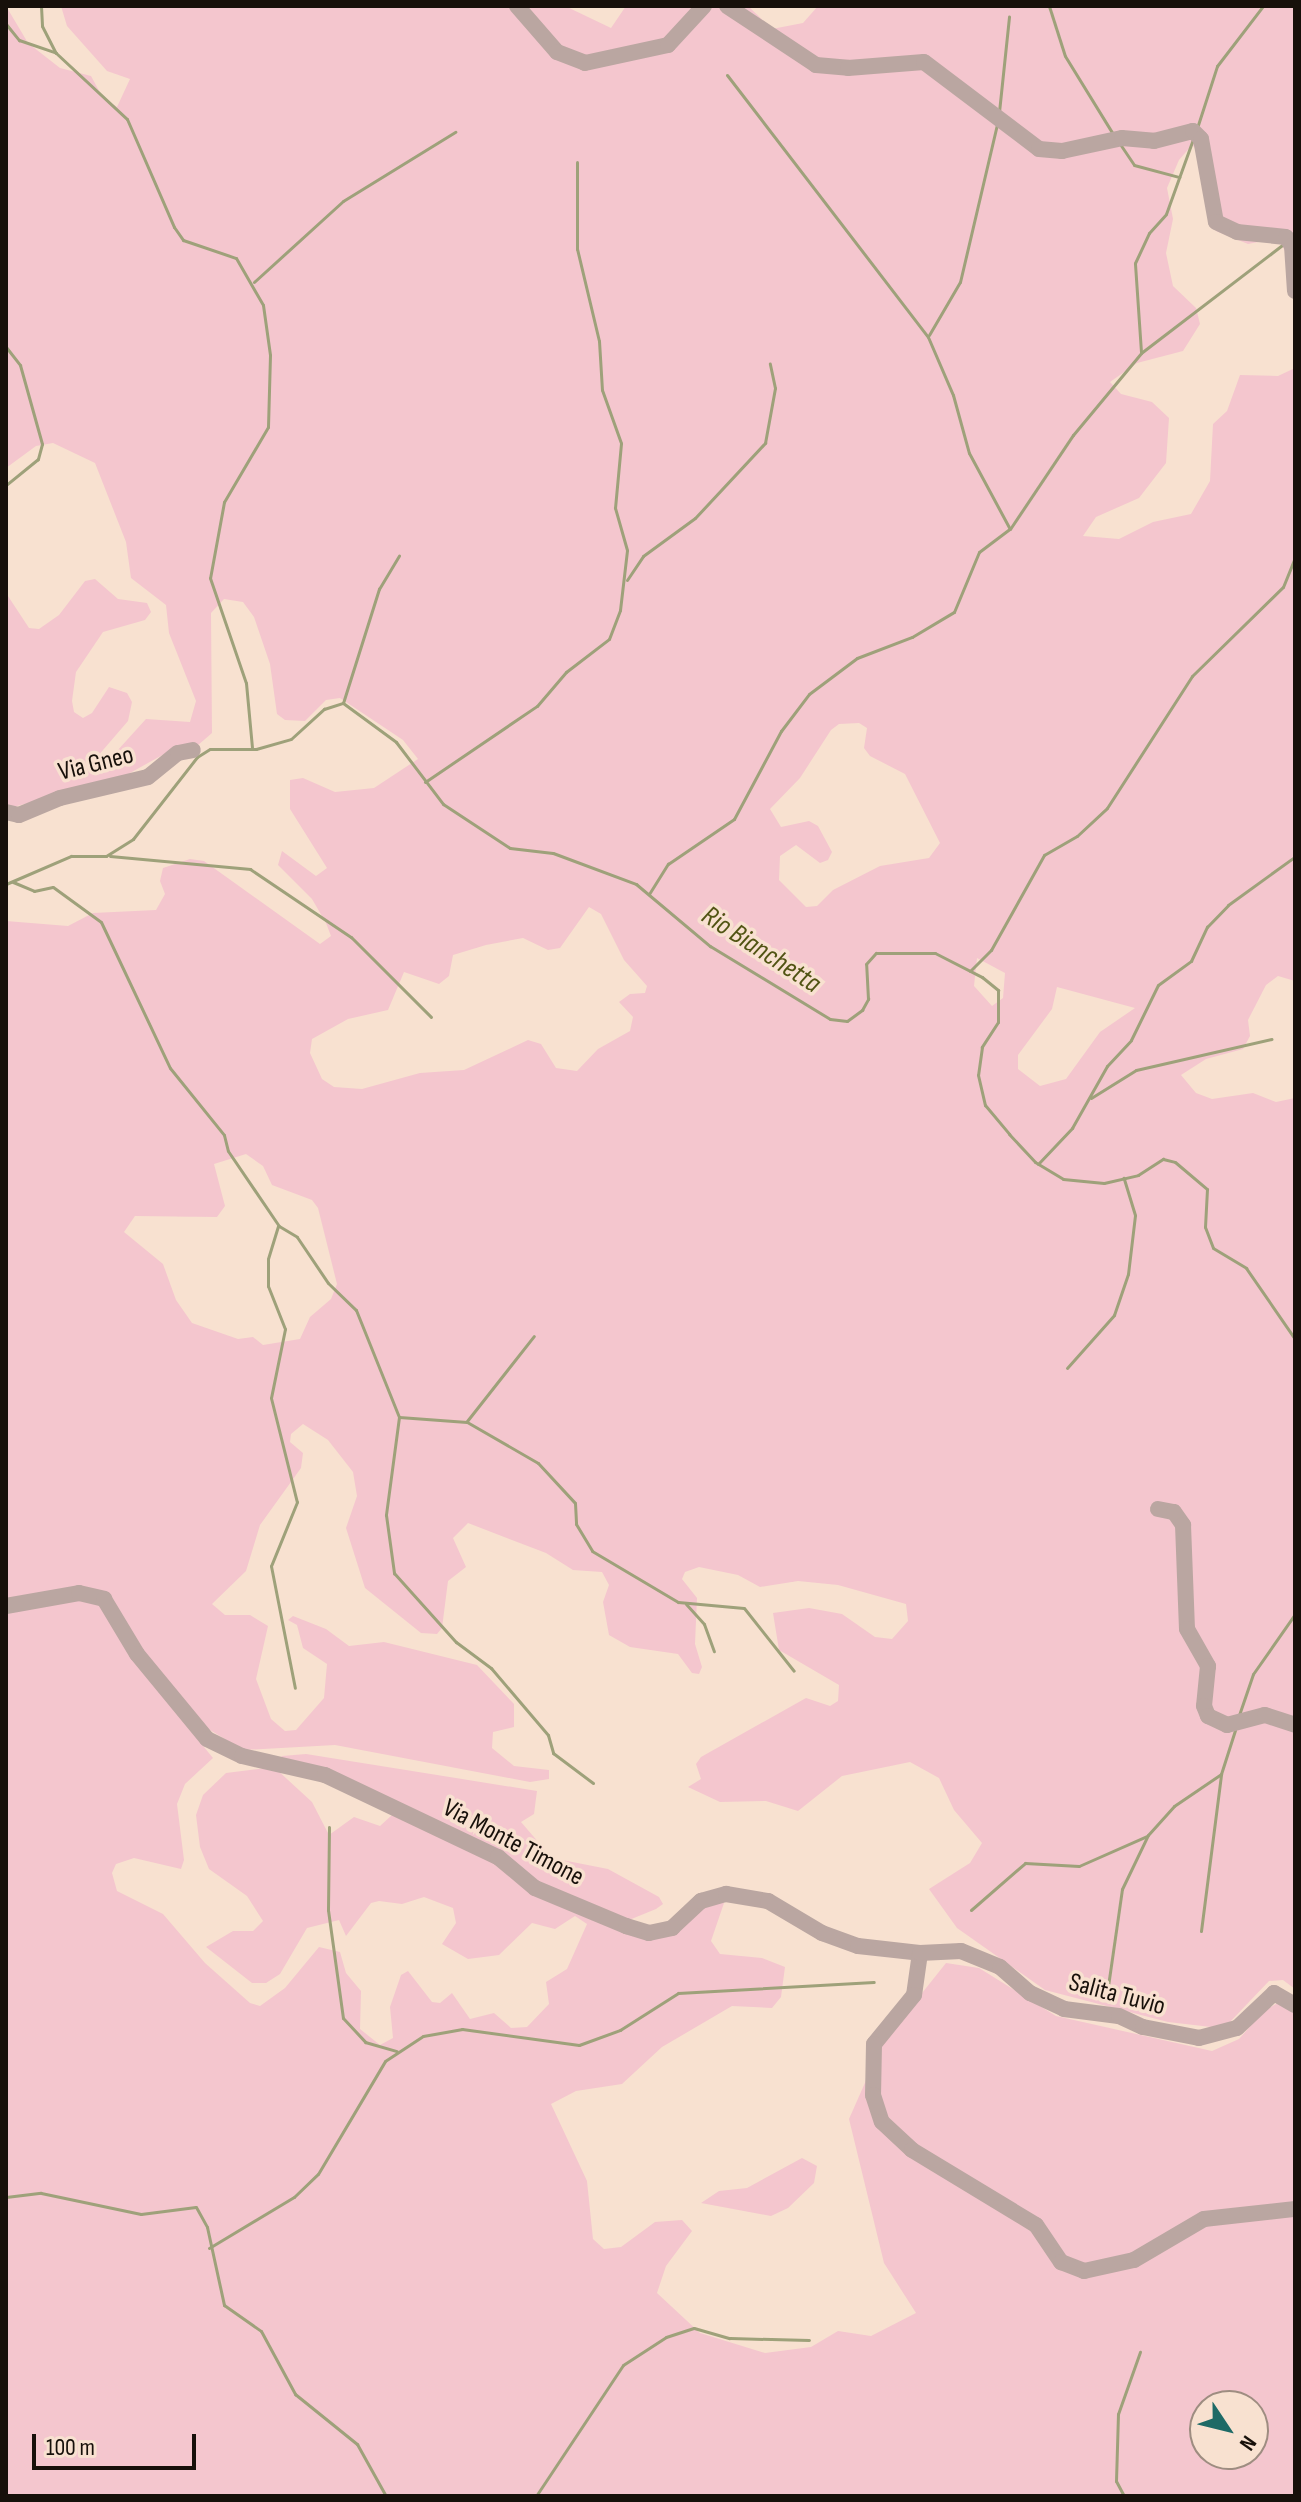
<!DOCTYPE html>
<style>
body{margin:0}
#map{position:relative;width:1301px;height:2502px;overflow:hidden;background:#f8e1d0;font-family:"Sofia Sans Condensed",sans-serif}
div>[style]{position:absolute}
.green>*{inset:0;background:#f4c6ce}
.stream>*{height:3px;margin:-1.5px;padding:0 1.5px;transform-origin:1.5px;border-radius:1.5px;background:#9ea17a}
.minor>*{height:16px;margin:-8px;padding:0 8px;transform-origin:8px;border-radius:8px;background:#baa6a1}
span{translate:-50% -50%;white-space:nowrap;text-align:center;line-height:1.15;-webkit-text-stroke:7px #f8e1d0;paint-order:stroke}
.street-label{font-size:26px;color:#17100a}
.water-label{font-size:28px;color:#515413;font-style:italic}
.frame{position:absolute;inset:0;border:8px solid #17100a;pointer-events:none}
.north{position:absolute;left:1189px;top:2390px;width:80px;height:80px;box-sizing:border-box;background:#f8e1d0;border:2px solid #9e8d81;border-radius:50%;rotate:125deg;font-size:22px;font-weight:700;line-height:32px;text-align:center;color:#17100a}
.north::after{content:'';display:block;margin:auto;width:28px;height:36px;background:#1e6a66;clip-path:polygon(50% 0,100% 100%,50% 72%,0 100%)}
.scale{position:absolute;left:32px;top:2434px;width:164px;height:36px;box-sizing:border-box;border:4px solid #17100a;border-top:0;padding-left:10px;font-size:24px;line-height:28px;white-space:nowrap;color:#17100a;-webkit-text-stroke:6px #f8e1d0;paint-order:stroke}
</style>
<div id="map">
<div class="green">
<div style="clip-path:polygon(evenodd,6px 6px,28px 43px,60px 68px,91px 76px,103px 98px,117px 107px,130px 79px,107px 71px,67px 26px,61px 6px,565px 6px,611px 28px,626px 6px,748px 6px,772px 29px,803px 23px,818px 6px,1295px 6px,1295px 307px,1286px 253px,1278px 238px,1248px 244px,1216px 231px,1208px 215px,1200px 153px,1192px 145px,1179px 160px,1167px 188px,1173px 219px,1166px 253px,1173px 286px,1196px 308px,1200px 324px,1183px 351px,1137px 363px,1110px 382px,1121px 394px,1152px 402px,1169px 418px,1166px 463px,1139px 498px,1096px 517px,1083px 536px,1119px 539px,1153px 522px,1191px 514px,1210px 481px,1213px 424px,1227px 411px,1240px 375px,1278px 376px,1295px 368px,1295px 981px,1278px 976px,1266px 985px,1248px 1020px,1250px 1036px,1243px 1049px,1206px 1059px,1181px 1075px,1196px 1093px,1212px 1099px,1253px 1093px,1276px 1102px,1295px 1098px,1295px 1989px,1283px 1980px,1269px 1981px,1229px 2023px,1211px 2027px,1168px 2022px,1045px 1990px,957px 1928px,929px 1889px,970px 1863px,982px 1843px,954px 1810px,939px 1778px,910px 1762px,842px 1776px,798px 1811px,766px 1801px,720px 1802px,688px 1787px,701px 1779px,696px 1764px,701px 1757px,806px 1698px,830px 1706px,838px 1701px,839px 1685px,779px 1650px,773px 1613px,809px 1608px,842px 1614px,875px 1637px,892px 1639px,908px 1621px,906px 1604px,838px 1585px,798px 1581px,760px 1587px,738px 1575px,699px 1567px,685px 1572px,682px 1579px,697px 1598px,695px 1644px,702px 1667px,699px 1674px,692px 1673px,678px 1654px,630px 1647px,609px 1635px,603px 1602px,609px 1585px,602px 1572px,573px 1570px,546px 1553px,468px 1523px,453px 1538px,466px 1567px,448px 1581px,442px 1628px,437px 1634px,421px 1633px,365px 1588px,346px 1528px,357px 1496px,353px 1472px,328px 1440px,303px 1424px,291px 1434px,290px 1442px,303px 1453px,301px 1468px,260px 1525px,246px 1571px,212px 1604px,225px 1615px,250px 1615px,268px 1626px,256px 1679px,271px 1719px,285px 1731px,296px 1730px,324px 1698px,327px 1664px,303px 1648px,297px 1625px,288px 1620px,293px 1616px,326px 1629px,349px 1646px,384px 1642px,477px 1665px,514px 1704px,514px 1727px,493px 1732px,492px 1748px,514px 1766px,549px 1770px,549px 1779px,530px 1782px,335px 1745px,243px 1750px,205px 1727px,186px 1725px,213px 1758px,185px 1784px,177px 1804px,184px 1860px,181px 1869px,134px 1858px,116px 1864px,112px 1873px,117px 1891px,163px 1914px,205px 1963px,250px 2003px,260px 2006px,285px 1988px,319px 1947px,340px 1952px,346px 1973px,361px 1991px,360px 2029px,380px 2045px,393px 2038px,390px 2007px,401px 1975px,408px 1971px,432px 2002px,440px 2003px,452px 1993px,470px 2019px,494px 2013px,511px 2028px,527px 2027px,549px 2004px,546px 1982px,567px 1969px,587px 1924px,575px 1916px,555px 1929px,532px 1923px,499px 1955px,468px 1959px,442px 1944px,456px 1923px,453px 1908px,424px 1897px,402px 1904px,379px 1901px,371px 1903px,346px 1936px,339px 1920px,307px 1928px,280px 1974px,266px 1983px,252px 1983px,206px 1947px,233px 1931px,253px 1931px,263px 1921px,247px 1896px,209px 1869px,200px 1847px,196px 1815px,203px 1795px,226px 1773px,275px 1767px,282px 1756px,306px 1754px,537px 1791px,534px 1814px,521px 1822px,552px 1858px,608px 1869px,659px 1897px,663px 1904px,656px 1909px,629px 1920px,645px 1926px,674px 1921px,694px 1897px,724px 1903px,711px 1941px,720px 1954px,762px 1958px,785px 1967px,781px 1997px,772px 2008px,732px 2006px,662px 2047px,622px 2084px,576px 2091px,551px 2104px,587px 2181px,593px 2239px,604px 2249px,621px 2247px,655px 2222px,682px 2220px,692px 2231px,666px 2266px,657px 2293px,700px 2333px,765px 2353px,811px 2347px,838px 2331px,871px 2336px,916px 2313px,884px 2263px,849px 2119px,883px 2042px,946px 1963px,979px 1968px,1056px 2016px,1212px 2051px,1239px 2039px,1264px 2011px,1281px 2001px,1295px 2014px,1295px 2496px,6px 2496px,6px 921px,68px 926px,93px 913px,156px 910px,165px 894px,160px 881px,163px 868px,190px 859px,204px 861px,320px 944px,331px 936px,326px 923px,312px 899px,278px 865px,282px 851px,316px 876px,327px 868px,290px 809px,290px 780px,303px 778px,335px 792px,374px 788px,418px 759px,403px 740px,340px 698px,326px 700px,305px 721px,285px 720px,277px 714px,270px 664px,254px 617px,243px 602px,224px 599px,211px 613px,212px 733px,197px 746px,166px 753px,121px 778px,6px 809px,6px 593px,29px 628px,39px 629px,59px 615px,85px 581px,95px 579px,118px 599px,147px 603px,151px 612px,145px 620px,103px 632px,76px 672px,72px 701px,74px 712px,83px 718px,92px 713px,109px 687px,127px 693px,132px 702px,128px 721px,97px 757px,107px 762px,146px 719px,190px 722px,196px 701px,169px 633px,166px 605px,131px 578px,126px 542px,95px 463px,53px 443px,36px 446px,6px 468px,6px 6px,859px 723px,867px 728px,864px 748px,870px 756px,905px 774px,940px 843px,929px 858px,880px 866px,833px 890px,817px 906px,806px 907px,779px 880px,780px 856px,796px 845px,820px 863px,828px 860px,832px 852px,818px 826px,809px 821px,781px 827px,770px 809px,800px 778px,831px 730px,839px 724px,859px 723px,6px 6px,589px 907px,601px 914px,624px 960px,647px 986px,645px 993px,630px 994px,619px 1002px,633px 1017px,630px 1031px,598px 1049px,577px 1071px,556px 1068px,541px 1044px,528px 1040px,464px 1070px,420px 1073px,362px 1089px,334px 1087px,322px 1079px,310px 1053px,312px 1039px,348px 1019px,388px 1010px,404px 972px,439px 984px,449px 976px,453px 955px,486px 945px,523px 938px,548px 950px,560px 948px,589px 907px,6px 6px,977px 958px,1005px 973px,1003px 998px,992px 1006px,974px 986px,977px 958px,6px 6px,1057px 987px,1135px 1008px,1100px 1032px,1066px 1079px,1040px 1086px,1018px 1069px,1018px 1055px,1052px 1009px,1057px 987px,6px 6px,246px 1154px,263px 1166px,272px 1185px,312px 1200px,318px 1208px,337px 1284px,331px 1299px,310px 1317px,300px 1339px,263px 1345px,253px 1337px,238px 1339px,192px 1323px,176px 1300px,163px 1264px,124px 1232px,135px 1216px,217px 1217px,225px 1206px,214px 1164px,246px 1154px,6px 6px,275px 1768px,332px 1782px,392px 1815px,380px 1826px,354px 1817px,329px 1835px,312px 1802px,275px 1768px,6px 6px,1205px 2406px,1253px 2406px,1253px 2454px,1205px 2454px,1205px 2406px)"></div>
<div style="clip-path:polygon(802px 2158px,817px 2166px,814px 2183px,788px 2208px,771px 2216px,701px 2203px,719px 2191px,747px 2188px)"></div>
</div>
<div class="stream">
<div style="left:41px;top:6px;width:20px;rotate:87deg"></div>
<div style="left:42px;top:26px;width:30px;rotate:63deg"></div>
<div style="left:56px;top:53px;width:97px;rotate:42.9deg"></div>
<div style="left:127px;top:119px;width:118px;rotate:66.5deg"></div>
<div style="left:174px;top:227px;width:16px;rotate:55deg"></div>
<div style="left:183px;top:240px;width:56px;rotate:18.8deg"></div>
<div style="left:236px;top:258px;width:54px;rotate:60.1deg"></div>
<div style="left:263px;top:305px;width:50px;rotate:82deg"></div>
<div style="left:270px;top:355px;width:72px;rotate:91.6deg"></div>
<div style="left:268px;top:427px;width:87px;rotate:120.4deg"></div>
<div style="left:224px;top:502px;width:77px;rotate:100.4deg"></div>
<div style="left:210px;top:578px;width:111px;rotate:71.1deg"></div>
<div style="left:246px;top:683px;width:65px;rotate:84.7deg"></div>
<div style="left:1049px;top:6px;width:52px;rotate:72.3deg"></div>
<div style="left:1065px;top:56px;width:92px;rotate:58.4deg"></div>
<div style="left:6px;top:24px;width:21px;rotate:51deg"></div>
<div style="left:19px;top:40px;width:39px;rotate:19deg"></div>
<div style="left:727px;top:75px;width:330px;rotate:52.5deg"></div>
<div style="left:928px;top:337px;width:63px;rotate:66.7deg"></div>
<div style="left:953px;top:395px;width:60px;rotate:74.6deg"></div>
<div style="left:969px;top:453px;width:86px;rotate:61.7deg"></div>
<div style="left:999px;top:112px;width:96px;rotate:-84deg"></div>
<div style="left:1197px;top:128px;width:65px;rotate:-72.1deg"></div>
<div style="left:1217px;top:66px;width:76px;rotate:-52.5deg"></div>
<div style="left:1120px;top:144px;width:25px;rotate:56deg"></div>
<div style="left:1134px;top:165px;width:47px;rotate:14.9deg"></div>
<div style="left:254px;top:282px;width:120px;rotate:-42.3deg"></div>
<div style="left:343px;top:201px;width:132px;rotate:-31.6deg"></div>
<div style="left:929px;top:335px;width:61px;rotate:-59.7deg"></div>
<div style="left:960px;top:282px;width:162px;rotate:-76.8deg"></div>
<div style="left:6px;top:347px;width:23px;rotate:52deg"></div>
<div style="left:20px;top:365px;width:82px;rotate:74.4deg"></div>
<div style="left:42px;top:444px;width:16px;rotate:105deg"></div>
<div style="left:38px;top:459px;width:41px;rotate:140.9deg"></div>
<div style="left:1141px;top:352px;width:89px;rotate:-93.9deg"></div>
<div style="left:1135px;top:263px;width:33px;rotate:-65deg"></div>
<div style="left:1149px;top:233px;width:25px;rotate:-48deg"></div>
<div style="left:1166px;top:214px;width:80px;rotate:-70.2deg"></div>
<div style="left:627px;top:580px;width:29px;rotate:-56deg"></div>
<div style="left:643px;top:556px;width:64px;rotate:-36.2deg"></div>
<div style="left:695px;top:518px;width:103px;rotate:-47deg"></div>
<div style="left:765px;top:443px;width:56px;rotate:-79.7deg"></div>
<div style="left:775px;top:388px;width:25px;rotate:-102deg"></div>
<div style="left:343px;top:703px;width:120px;rotate:-72.5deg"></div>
<div style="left:379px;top:589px;width:39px;rotate:-59deg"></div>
<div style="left:425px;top:782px;width:135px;rotate:-34.2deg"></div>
<div style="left:537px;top:706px;width:45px;rotate:-49.5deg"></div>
<div style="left:566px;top:672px;width:54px;rotate:-37.5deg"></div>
<div style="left:609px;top:639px;width:31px;rotate:-69deg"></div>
<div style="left:620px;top:610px;width:60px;rotate:-83.3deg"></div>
<div style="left:627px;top:550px;width:44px;rotate:-105.9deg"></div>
<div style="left:615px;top:508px;width:65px;rotate:-84.7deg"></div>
<div style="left:621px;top:443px;width:56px;rotate:-109.7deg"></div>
<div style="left:602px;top:390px;width:49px;rotate:-93.5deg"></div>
<div style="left:599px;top:341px;width:95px;rotate:-103.4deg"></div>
<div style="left:577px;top:249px;width:87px;rotate:-90deg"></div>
<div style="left:110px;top:856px;width:141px;rotate:5.3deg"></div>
<div style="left:250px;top:869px;width:122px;rotate:34deg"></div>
<div style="left:351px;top:937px;width:113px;rotate:45deg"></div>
<div style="left:13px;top:882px;width:23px;rotate:23deg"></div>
<div style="left:34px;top:891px;width:19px;rotate:-12deg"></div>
<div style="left:53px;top:887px;width:59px;rotate:36.1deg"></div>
<div style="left:101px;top:922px;width:161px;rotate:64.7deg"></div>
<div style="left:170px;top:1068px;width:86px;rotate:51.1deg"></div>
<div style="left:224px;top:1135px;width:16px;rotate:76deg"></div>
<div style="left:228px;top:1151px;width:91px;rotate:55.8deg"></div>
<div style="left:279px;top:1226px;width:21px;rotate:31deg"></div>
<div style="left:297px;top:1237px;width:55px;rotate:56deg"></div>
<div style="left:328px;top:1283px;width:39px;rotate:44deg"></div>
<div style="left:356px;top:1310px;width:115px;rotate:68.1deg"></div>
<div style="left:399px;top:1417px;width:99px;rotate:97.6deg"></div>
<div style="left:386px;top:1515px;width:59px;rotate:82.1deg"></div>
<div style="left:394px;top:1573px;width:93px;rotate:48.1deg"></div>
<div style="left:456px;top:1642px;width:44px;rotate:36.6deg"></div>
<div style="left:491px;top:1668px;width:88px;rotate:49.6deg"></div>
<div style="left:548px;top:1735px;width:19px;rotate:74deg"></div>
<div style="left:553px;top:1753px;width:50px;rotate:36.9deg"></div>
<div style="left:6px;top:884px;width:71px;rotate:-23.3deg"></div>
<div style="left:71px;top:856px;width:35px"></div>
<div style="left:106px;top:856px;width:32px;rotate:-32deg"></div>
<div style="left:133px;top:839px;width:104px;rotate:-52deg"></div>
<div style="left:197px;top:757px;width:15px;rotate:-32deg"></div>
<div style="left:210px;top:749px;width:46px"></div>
<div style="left:256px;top:749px;width:36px;rotate:-16deg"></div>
<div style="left:291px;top:739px;width:45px;rotate:-42.3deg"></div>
<div style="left:324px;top:709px;width:20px;rotate:-18deg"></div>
<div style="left:343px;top:703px;width:66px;rotate:36.3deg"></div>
<div style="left:396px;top:742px;width:78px;rotate:52.8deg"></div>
<div style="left:443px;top:804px;width:80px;rotate:33.3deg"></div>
<div style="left:510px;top:848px;width:43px;rotate:6.6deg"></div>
<div style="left:553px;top:853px;width:89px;rotate:20.5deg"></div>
<div style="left:636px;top:884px;width:97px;rotate:40deg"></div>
<div style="left:710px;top:946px;width:140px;rotate:31.3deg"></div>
<div style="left:830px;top:1019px;width:17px;rotate:7deg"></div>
<div style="left:847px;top:1021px;width:19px;rotate:-36deg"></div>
<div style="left:862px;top:1010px;width:13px;rotate:-61deg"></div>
<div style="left:868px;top:999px;width:35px;rotate:-93deg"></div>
<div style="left:866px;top:964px;width:15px;rotate:-48deg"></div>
<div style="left:876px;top:953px;width:59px"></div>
<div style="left:935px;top:953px;width:53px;rotate:27.1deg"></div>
<div style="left:982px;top:977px;width:21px;rotate:39deg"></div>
<div style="left:998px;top:990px;width:32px;rotate:90deg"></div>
<div style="left:998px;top:1022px;width:30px;rotate:123deg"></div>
<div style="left:982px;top:1047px;width:28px;rotate:98deg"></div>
<div style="left:978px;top:1075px;width:31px;rotate:77deg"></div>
<div style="left:985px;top:1105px;width:38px;rotate:50deg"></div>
<div style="left:1009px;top:1134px;width:38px;rotate:47deg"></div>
<div style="left:1035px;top:1162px;width:33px;rotate:31deg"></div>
<div style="left:1063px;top:1179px;width:41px;rotate:5.6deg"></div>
<div style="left:1104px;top:1183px;width:35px;rotate:-13deg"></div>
<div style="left:1138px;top:1175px;width:30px;rotate:-33deg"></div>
<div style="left:1163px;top:1159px;width:12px;rotate:14deg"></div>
<div style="left:1175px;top:1162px;width:42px;rotate:40.2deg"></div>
<div style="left:1207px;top:1189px;width:38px;rotate:93deg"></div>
<div style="left:1205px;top:1227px;width:22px;rotate:69deg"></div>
<div style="left:1213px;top:1248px;width:39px;rotate:31deg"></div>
<div style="left:1246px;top:1268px;width:86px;rotate:55.4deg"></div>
<div style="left:649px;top:894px;width:36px;rotate:-58deg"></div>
<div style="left:668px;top:864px;width:80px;rotate:-34.3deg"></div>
<div style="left:734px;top:819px;width:100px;rotate:-61.9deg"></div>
<div style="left:781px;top:731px;width:46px;rotate:-52.9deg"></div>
<div style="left:809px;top:694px;width:60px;rotate:-36.9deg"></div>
<div style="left:857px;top:658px;width:59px;rotate:-20.9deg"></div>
<div style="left:912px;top:637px;width:49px;rotate:-30.8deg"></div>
<div style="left:954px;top:612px;width:65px;rotate:-67.4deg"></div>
<div style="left:979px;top:552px;width:39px;rotate:-37deg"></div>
<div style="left:1010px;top:529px;width:113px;rotate:-56.2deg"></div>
<div style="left:1073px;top:435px;width:107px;rotate:-50.3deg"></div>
<div style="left:1141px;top:353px;width:181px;rotate:-37.4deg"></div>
<div style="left:970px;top:971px;width:30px;rotate:-45deg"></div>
<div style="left:991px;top:950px;width:109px;rotate:-60.8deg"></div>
<div style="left:1044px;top:855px;width:38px;rotate:-30deg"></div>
<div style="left:1077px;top:836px;width:41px;rotate:-43deg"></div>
<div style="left:1107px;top:808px;width:157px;rotate:-57.2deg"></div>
<div style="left:1192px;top:676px;width:127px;rotate:-44.4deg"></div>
<div style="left:1283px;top:587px;width:32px;rotate:-68deg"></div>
<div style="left:1091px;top:1098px;width:53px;rotate:-31.9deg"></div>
<div style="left:1136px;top:1070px;width:139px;rotate:-12.9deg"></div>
<div style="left:1038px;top:1164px;width:50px;rotate:-46.6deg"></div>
<div style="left:1072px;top:1128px;width:71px;rotate:-60.6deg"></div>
<div style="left:1107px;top:1066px;width:35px;rotate:-47deg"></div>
<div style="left:1131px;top:1040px;width:61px;rotate:-63.9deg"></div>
<div style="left:1158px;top:985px;width:41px;rotate:-36deg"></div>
<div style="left:1191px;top:961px;width:38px;rotate:-65deg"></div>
<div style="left:1207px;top:927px;width:30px;rotate:-46deg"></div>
<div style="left:1228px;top:905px;width:80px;rotate:-35.9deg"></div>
<div style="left:278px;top:1226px;width:34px;rotate:107deg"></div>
<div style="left:268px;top:1259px;width:27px;rotate:90deg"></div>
<div style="left:268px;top:1286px;width:46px;rotate:68.4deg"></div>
<div style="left:285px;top:1329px;width:70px;rotate:101.5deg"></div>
<div style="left:271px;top:1398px;width:107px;rotate:76deg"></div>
<div style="left:297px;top:1502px;width:69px;rotate:112.1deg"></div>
<div style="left:271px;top:1566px;width:124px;rotate:78.9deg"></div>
<div style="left:1067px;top:1368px;width:71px;rotate:-48.4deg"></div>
<div style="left:1114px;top:1315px;width:43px;rotate:-71.1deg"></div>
<div style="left:1128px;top:1274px;width:59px;rotate:-83.2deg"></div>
<div style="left:1135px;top:1215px;width:39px;rotate:-107deg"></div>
<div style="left:399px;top:1417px;width:68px;rotate:4.2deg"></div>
<div style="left:467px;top:1422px;width:82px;rotate:30deg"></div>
<div style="left:538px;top:1463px;width:54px;rotate:47.2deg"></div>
<div style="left:575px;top:1503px;width:21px;rotate:87deg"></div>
<div style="left:576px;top:1524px;width:31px;rotate:59deg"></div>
<div style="left:592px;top:1551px;width:100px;rotate:30.7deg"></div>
<div style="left:678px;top:1602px;width:66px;rotate:5.2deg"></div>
<div style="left:744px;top:1608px;width:80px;rotate:51.6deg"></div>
<div style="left:467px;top:1421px;width:108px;rotate:-51.8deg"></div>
<div style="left:686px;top:1604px;width:27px;rotate:48deg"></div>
<div style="left:704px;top:1624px;width:29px;rotate:70deg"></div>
<div style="left:1239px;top:1715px;width:43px;rotate:-71.1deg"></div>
<div style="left:1253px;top:1674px;width:73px;rotate:-55deg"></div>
<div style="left:329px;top:1827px;width:83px;rotate:90.7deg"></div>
<div style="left:328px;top:1910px;width:109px;rotate:82.1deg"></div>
<div style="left:343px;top:2018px;width:33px;rotate:47deg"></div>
<div style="left:365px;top:2042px;width:33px;rotate:16deg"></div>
<div style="left:971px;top:1910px;width:72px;rotate:-41deg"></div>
<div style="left:1025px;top:1863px;width:54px;rotate:3.2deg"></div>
<div style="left:1079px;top:1866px;width:74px;rotate:-23.8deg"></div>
<div style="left:1201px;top:1931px;width:158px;rotate:-82.7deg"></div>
<div style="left:1221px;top:1774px;width:46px;rotate:-72.3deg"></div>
<div style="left:1106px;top:2000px;width:112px;rotate:-81.8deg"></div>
<div style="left:1122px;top:1889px;width:60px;rotate:-64.3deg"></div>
<div style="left:1148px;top:1835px;width:39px;rotate:-48deg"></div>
<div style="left:1174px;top:1806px;width:57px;rotate:-34.2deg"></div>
<div style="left:6px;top:2197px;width:35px;rotate:-7deg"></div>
<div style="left:41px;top:2193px;width:102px;rotate:11.9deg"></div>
<div style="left:141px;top:2214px;width:55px;rotate:-7.3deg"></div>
<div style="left:196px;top:2207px;width:23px;rotate:61deg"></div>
<div style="left:207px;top:2227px;width:80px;rotate:77.7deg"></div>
<div style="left:224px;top:2305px;width:45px;rotate:35.1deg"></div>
<div style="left:261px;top:2331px;width:72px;rotate:61.6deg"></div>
<div style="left:295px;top:2394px;width:80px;rotate:38.9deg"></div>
<div style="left:357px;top:2444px;width:60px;rotate:60.9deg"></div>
<div style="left:209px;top:2248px;width:99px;rotate:-31deg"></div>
<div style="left:294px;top:2197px;width:33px;rotate:-44deg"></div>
<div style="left:318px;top:2174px;width:131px;rotate:-59.3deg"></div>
<div style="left:385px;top:2061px;width:45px;rotate:-33.3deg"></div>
<div style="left:423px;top:2036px;width:40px;rotate:-10deg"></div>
<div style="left:462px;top:2029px;width:118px;rotate:7.8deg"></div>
<div style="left:579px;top:2045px;width:44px;rotate:-20.1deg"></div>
<div style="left:620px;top:2030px;width:69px;rotate:-32.5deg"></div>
<div style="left:678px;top:1993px;width:196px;rotate:-3.2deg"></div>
<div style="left:536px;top:2496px;width:157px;rotate:-56.4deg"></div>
<div style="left:623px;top:2365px;width:51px;rotate:-33.1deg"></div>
<div style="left:666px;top:2337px;width:29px;rotate:-18deg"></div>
<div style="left:694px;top:2328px;width:37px;rotate:16deg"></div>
<div style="left:730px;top:2338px;width:79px;rotate:1.5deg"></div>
<div style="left:1124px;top:2496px;width:17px;rotate:-118deg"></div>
<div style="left:1116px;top:2481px;width:67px;rotate:-88.3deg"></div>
<div style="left:1118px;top:2414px;width:66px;rotate:-70.5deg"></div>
</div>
<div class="minor">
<div style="left:517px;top:6px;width:61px;rotate:49deg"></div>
<div style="left:557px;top:52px;width:30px;rotate:21deg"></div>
<div style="left:585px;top:63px;width:85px;rotate:-12.2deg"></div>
<div style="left:668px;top:45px;width:53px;rotate:-47.3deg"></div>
<div style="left:727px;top:6px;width:107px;rotate:33.5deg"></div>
<div style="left:816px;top:65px;width:32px;rotate:5deg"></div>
<div style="left:848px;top:68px;width:76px;rotate:-4.5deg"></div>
<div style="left:924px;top:62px;width:144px;rotate:37.1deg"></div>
<div style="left:1039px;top:149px;width:23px;rotate:5deg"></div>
<div style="left:1062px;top:151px;width:61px;rotate:-12.2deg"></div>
<div style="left:1122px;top:138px;width:32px;rotate:5deg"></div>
<div style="left:1154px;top:141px;width:40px;rotate:-14.4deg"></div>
<div style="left:1193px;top:131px;width:11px;rotate:45deg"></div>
<div style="left:1201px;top:139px;width:84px;rotate:79.8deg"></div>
<div style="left:1216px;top:222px;width:23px;rotate:25deg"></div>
<div style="left:1237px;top:232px;width:49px;rotate:5.8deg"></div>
<div style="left:1286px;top:237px;width:11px;rotate:56deg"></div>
<div style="left:1292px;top:246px;width:45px;rotate:86.2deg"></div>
<div style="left:6px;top:812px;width:13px;rotate:13deg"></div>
<div style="left:19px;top:815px;width:44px;rotate:-22.5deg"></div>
<div style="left:60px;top:798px;width:90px;rotate:-13.4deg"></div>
<div style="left:148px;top:777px;width:38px;rotate:-39deg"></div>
<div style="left:178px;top:753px;width:15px;rotate:-11deg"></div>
<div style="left:1158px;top:1509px;width:16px;rotate:11deg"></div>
<div style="left:1174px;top:1512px;width:16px;rotate:55deg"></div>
<div style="left:1183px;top:1525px;width:104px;rotate:87.8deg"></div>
<div style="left:1187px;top:1629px;width:43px;rotate:60.4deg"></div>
<div style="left:1208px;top:1666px;width:40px;rotate:95.7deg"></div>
<div style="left:1204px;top:1706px;width:11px;rotate:68deg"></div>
<div style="left:1208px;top:1716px;width:21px;rotate:25deg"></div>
<div style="left:1227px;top:1725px;width:39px;rotate:-15deg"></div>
<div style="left:1265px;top:1715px;width:32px;rotate:18deg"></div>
<div style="left:6px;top:1606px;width:74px;rotate:-10.1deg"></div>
<div style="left:79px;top:1593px;width:26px;rotate:13deg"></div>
<div style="left:104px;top:1599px;width:64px;rotate:59deg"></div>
<div style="left:137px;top:1654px;width:110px;rotate:50.5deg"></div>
<div style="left:207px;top:1739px;width:39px;rotate:26deg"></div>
<div style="left:242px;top:1756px;width:85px;rotate:12.9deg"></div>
<div style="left:325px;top:1775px;width:191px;rotate:25.4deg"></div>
<div style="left:498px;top:1857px;width:48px;rotate:40deg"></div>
<div style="left:535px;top:1888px;width:99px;rotate:22.7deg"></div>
<div style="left:626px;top:1926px;width:24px;rotate:17deg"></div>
<div style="left:649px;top:1933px;width:24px;rotate:-12deg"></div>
<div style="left:672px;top:1928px;width:40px;rotate:-43deg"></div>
<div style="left:701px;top:1901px;width:26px;rotate:-16deg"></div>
<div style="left:726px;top:1894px;width:43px;rotate:9.5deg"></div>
<div style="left:768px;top:1901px;width:63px;rotate:30.7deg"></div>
<div style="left:822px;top:1933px;width:38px;rotate:20deg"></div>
<div style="left:858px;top:1946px;width:62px;rotate:6.4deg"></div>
<div style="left:920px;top:1953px;width:42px;rotate:98.1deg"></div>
<div style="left:914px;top:1995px;width:63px;rotate:129.2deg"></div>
<div style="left:874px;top:2044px;width:51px;rotate:91.1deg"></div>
<div style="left:873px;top:2095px;width:28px;rotate:72deg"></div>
<div style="left:882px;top:2122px;width:41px;rotate:43deg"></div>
<div style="left:912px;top:2150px;width:145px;rotate:31.2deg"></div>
<div style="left:1036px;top:2225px;width:45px;rotate:56deg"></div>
<div style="left:1061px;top:2262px;width:25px;rotate:21deg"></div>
<div style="left:1084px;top:2271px;width:51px;rotate:-12.4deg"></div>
<div style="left:1134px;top:2260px;width:81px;rotate:-30.4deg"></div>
<div style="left:1204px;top:2219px;width:92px;rotate:-6.3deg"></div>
<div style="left:920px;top:1953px;width:41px;rotate:-2.8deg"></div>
<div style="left:961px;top:1951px;width:42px;rotate:22.3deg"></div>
<div style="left:1000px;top:1967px;width:40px;rotate:41deg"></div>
<div style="left:1030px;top:1993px;width:38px;rotate:25deg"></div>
<div style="left:1064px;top:2009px;width:55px;rotate:7.3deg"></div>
<div style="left:1119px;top:2016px;width:26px;rotate:25deg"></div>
<div style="left:1143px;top:2027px;width:57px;rotate:11.1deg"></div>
<div style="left:1199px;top:2038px;width:39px;rotate:-15deg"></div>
<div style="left:1237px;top:2028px;width:51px;rotate:-43.4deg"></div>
<div style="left:1274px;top:1993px;width:24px;rotate:30deg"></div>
</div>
<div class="street-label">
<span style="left:96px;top:764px;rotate:-14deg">Via Gneo</span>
<span style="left:513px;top:1843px;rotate:28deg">Via Monte Timone</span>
<span style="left:1117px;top:1995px;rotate:15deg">Salita Tuvio</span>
</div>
<div class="water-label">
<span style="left:761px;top:950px;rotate:33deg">Rio Bianchetta</span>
</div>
<div class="frame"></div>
<div class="north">N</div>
<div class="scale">100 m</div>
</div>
